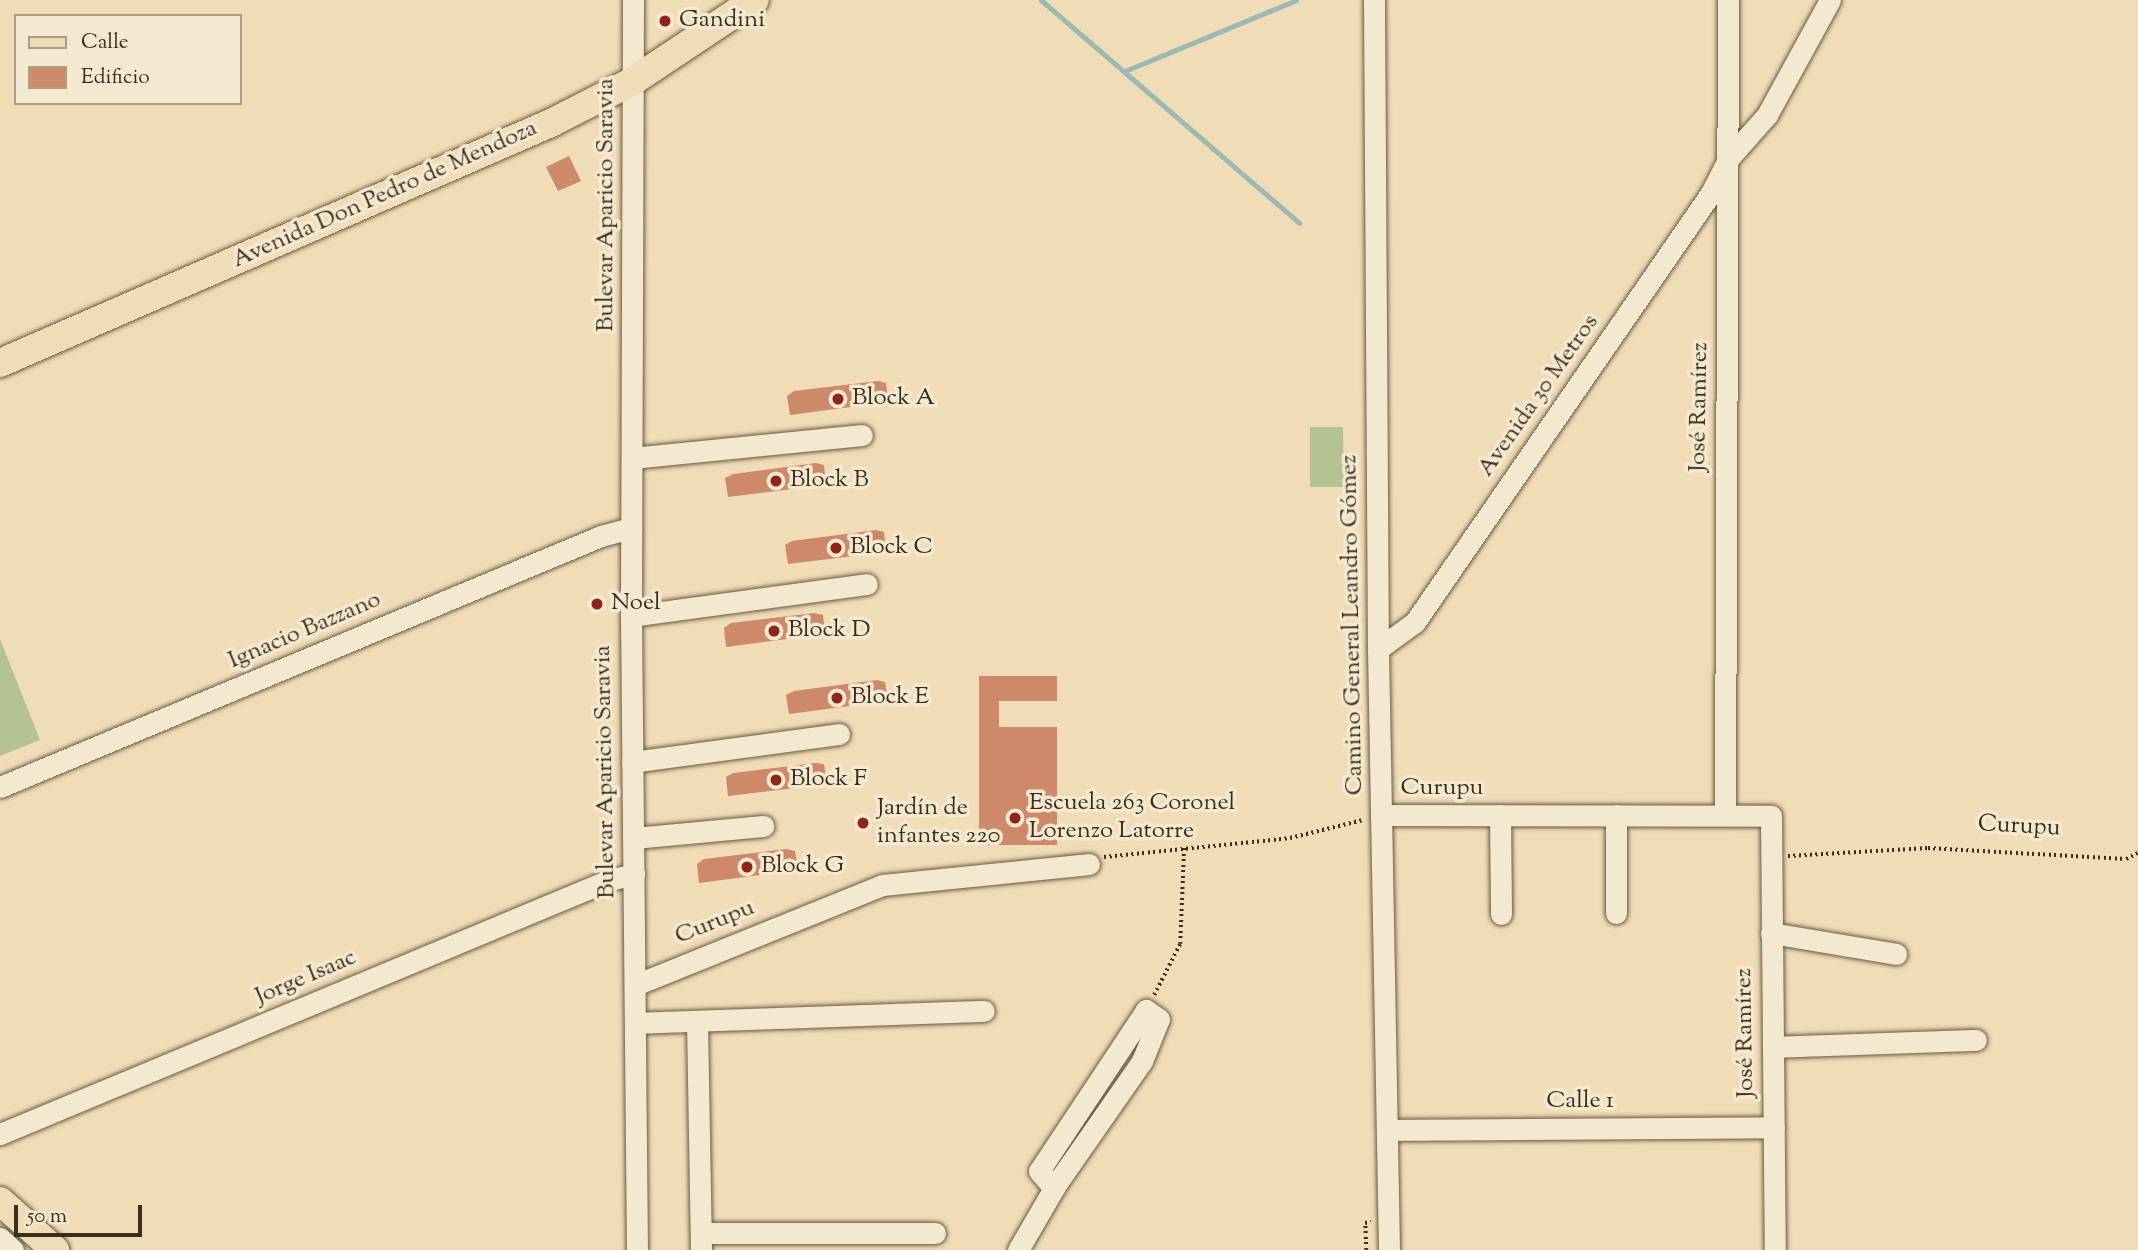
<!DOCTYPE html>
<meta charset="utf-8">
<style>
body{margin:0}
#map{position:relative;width:2138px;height:1250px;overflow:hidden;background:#f0dcb6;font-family:"Sorts Mill Goudy",serif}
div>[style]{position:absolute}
.green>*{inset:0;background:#b5c292}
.stream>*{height:5px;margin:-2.5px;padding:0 2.5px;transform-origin:2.5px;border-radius:2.5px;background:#9bbab3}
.building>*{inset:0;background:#ce8969}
.path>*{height:3.5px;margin-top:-1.75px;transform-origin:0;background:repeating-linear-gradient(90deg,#392d1e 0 2px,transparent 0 5.5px)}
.roads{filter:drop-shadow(0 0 2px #675944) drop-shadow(0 0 2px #675944)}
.minor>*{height:21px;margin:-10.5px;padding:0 10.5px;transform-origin:10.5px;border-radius:10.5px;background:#f5e8d0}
.major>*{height:28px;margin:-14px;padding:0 14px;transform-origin:14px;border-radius:14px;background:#f0dcb6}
.dots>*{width:19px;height:19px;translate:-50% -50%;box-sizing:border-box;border:4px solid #f5e8d0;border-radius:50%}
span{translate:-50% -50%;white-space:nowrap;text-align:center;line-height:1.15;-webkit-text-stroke:7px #f5e8d0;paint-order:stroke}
.poi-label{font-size:24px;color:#392d1e}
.left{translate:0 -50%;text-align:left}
.street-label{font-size:24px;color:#392d1e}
.legend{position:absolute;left:14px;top:14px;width:228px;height:91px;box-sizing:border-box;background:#f5e8d0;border:2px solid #aa9d89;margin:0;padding:9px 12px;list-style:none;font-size:21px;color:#392d1e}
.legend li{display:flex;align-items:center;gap:14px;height:35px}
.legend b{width:35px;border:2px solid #aa9d89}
.scale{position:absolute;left:14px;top:1205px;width:128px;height:32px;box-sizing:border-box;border:4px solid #392d1e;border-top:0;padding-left:9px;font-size:21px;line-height:24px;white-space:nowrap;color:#392d1e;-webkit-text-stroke:5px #f5e8d0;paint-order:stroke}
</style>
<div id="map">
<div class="green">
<div style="clip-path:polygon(1310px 427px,1343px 427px,1344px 487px,1310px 487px)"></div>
<div style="clip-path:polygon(0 639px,40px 740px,0 756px)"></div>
</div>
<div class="stream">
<div style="left:1041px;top:0;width:341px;rotate:40.8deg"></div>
<div style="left:1125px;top:71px;width:185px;rotate:-22.5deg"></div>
</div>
<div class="building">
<div style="clip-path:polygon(569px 156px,581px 181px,558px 191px,546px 167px)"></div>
<div style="clip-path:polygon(878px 381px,886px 383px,888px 402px,790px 415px,787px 396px,794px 391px)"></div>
<div style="clip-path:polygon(816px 463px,824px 465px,826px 485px,728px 497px,725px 478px,733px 474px)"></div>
<div style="clip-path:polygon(876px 530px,884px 532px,886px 552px,788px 564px,785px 545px,792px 541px)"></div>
<div style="clip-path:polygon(814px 613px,823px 615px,825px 634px,726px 647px,724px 628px,731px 623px)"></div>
<div style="clip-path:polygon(979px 676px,1057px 676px,1057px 701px,999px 701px,999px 727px,1057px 727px,1057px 845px,979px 845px)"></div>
<div style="clip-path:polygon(877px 680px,885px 682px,888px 701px,789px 714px,786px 695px,794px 691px)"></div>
<div style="clip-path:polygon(816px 763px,824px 764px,827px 784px,728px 796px,726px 777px,733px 773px)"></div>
<div style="clip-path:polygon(787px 849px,795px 851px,798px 870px,699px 883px,697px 864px,704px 859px)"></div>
</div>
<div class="path">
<div style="left:1788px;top:856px;width:140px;rotate:-3.3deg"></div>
<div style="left:1928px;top:848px;width:198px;rotate:3.2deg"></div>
<div style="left:2126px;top:859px;width:13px;rotate:-27deg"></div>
<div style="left:1104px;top:857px;width:187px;rotate:-5.8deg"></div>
<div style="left:1290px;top:838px;width:75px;rotate:-13.9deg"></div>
<div style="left:1154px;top:995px;width:57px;rotate:-63deg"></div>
<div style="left:1180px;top:944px;width:98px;rotate:-87.7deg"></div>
<div style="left:1366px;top:1250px;width:27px;rotate:-92deg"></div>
<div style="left:1365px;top:1223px;width:6px;rotate:-9deg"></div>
</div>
<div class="roads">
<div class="minor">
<div style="left:633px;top:0;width:616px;rotate:90.19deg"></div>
<div style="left:631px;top:616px;width:634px;rotate:89.46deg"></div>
<div style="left:1374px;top:0;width:649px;rotate:89.65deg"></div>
<div style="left:1378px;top:649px;width:601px;rotate:88.95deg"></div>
<div style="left:632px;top:458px;width:231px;rotate:-5.7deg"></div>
<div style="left:631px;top:616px;width:238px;rotate:-7.7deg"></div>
<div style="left:1378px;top:649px;width:46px;rotate:-36.1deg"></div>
<div style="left:1415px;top:622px;width:521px;rotate:-55.4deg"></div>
<div style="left:1711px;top:193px;width:38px;rotate:-63deg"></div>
<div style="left:1728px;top:159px;width:59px;rotate:-48.4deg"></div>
<div style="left:1767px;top:115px;width:131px;rotate:-61.3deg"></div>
<div style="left:632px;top:762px;width:209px;rotate:-7.7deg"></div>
<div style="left:0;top:787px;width:651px;rotate:-22.67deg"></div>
<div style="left:601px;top:536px;width:31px;rotate:-15deg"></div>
<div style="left:1382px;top:815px;width:389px;rotate:0.1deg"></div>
<div style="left:1771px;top:816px;width:434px;rotate:89.5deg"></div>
<div style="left:1500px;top:815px;width:99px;rotate:89.4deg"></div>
<div style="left:1616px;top:815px;width:98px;rotate:90deg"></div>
<div style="left:1725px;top:815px;width:815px;rotate:-89.79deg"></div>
<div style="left:633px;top:838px;width:131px;rotate:-5.3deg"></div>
<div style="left:1771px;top:933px;width:127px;rotate:9.5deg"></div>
<div style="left:635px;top:985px;width:267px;rotate:-22deg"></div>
<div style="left:883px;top:885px;width:207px;rotate:-5.8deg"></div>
<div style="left:697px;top:1021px;width:229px;rotate:89deg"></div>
<div style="left:635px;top:1023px;width:349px;rotate:-2deg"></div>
<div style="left:1773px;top:1047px;width:203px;rotate:-2deg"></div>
<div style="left:1387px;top:1130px;width:387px;rotate:-0.4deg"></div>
<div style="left:0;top:1134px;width:660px;rotate:-22.64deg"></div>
<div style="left:609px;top:880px;width:26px;rotate:-13deg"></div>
<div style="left:701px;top:1233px;width:234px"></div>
<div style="left:0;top:1238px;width:18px;rotate:43deg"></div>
<div style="left:1018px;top:1250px;width:78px;rotate:-59.8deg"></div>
<div style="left:1057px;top:1183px;width:149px;rotate:-55.1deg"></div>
<div style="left:1142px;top:1061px;width:45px;rotate:-68deg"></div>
<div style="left:1159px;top:1019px;width:16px;rotate:-145deg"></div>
<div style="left:1146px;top:1010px;width:193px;rotate:123.6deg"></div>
<div style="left:1039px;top:1171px;width:23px;rotate:49deg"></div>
</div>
<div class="major">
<div style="left:0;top:363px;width:601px;rotate:-23.54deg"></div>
<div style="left:551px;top:123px;width:92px;rotate:-27.1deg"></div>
<div style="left:633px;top:81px;width:146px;rotate:-33.6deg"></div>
<div style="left:0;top:1201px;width:74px;rotate:41.7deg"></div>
</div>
</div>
<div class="dots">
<div style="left:665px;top:21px;background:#8f2418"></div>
<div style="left:838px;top:399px;background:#8f2418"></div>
<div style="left:776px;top:481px;background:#8f2418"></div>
<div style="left:836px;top:548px;background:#8f2418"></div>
<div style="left:597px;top:604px;background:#8f2418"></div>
<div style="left:774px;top:631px;background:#8f2418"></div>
<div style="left:837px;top:698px;background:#8f2418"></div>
<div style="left:776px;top:780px;background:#8f2418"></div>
<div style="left:1015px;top:818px;background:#8f2418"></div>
<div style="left:863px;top:823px;background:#8f2418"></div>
<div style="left:747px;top:867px;background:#8f2418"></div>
</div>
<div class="poi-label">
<span class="left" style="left:679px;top:21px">Gandini</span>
<span class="left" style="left:852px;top:399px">Block A</span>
<span class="left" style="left:790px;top:481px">Block B</span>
<span class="left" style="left:850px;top:548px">Block C</span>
<span class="left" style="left:611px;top:604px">Noel</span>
<span class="left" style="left:788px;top:631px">Block D</span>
<span class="left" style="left:851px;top:698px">Block E</span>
<span class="left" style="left:790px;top:780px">Block F</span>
<span class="left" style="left:1029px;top:818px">Escuela 263 Coronel<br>Lorenzo Latorre</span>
<span class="left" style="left:877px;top:823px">Jardín de<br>infantes 220</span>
<span class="left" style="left:761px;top:867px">Block G</span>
</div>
<div class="street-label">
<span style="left:385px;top:195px;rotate:-24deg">Avenida Don Pedro de Mendoza</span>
<span style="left:607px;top:205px;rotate:-90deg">Bulevar Aparicio Saravia</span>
<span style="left:1539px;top:396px;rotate:-55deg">Avenida 30 Metros</span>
<span style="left:1700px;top:407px;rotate:-89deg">José Ramírez</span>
<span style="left:1353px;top:625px;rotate:-91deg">Camino General Leandro Gómez</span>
<span style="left:305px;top:631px;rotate:-23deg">Ignacio Bazzano</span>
<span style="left:606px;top:772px;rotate:-91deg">Bulevar Aparicio Saravia</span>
<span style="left:1442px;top:789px">Curupu</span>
<span style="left:2019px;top:827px;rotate:3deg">Curupu</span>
<span style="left:715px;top:923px;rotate:-22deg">Curupu</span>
<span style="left:306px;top:978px;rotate:-23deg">Jorge Isaac</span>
<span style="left:1746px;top:1033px;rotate:-91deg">José Ramírez</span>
<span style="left:1580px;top:1102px">Calle 1</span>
</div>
<ul class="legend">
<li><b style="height:9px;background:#f0dcb6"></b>Calle</li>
<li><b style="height:19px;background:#ce8969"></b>Edificio</li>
</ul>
<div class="scale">50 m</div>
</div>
